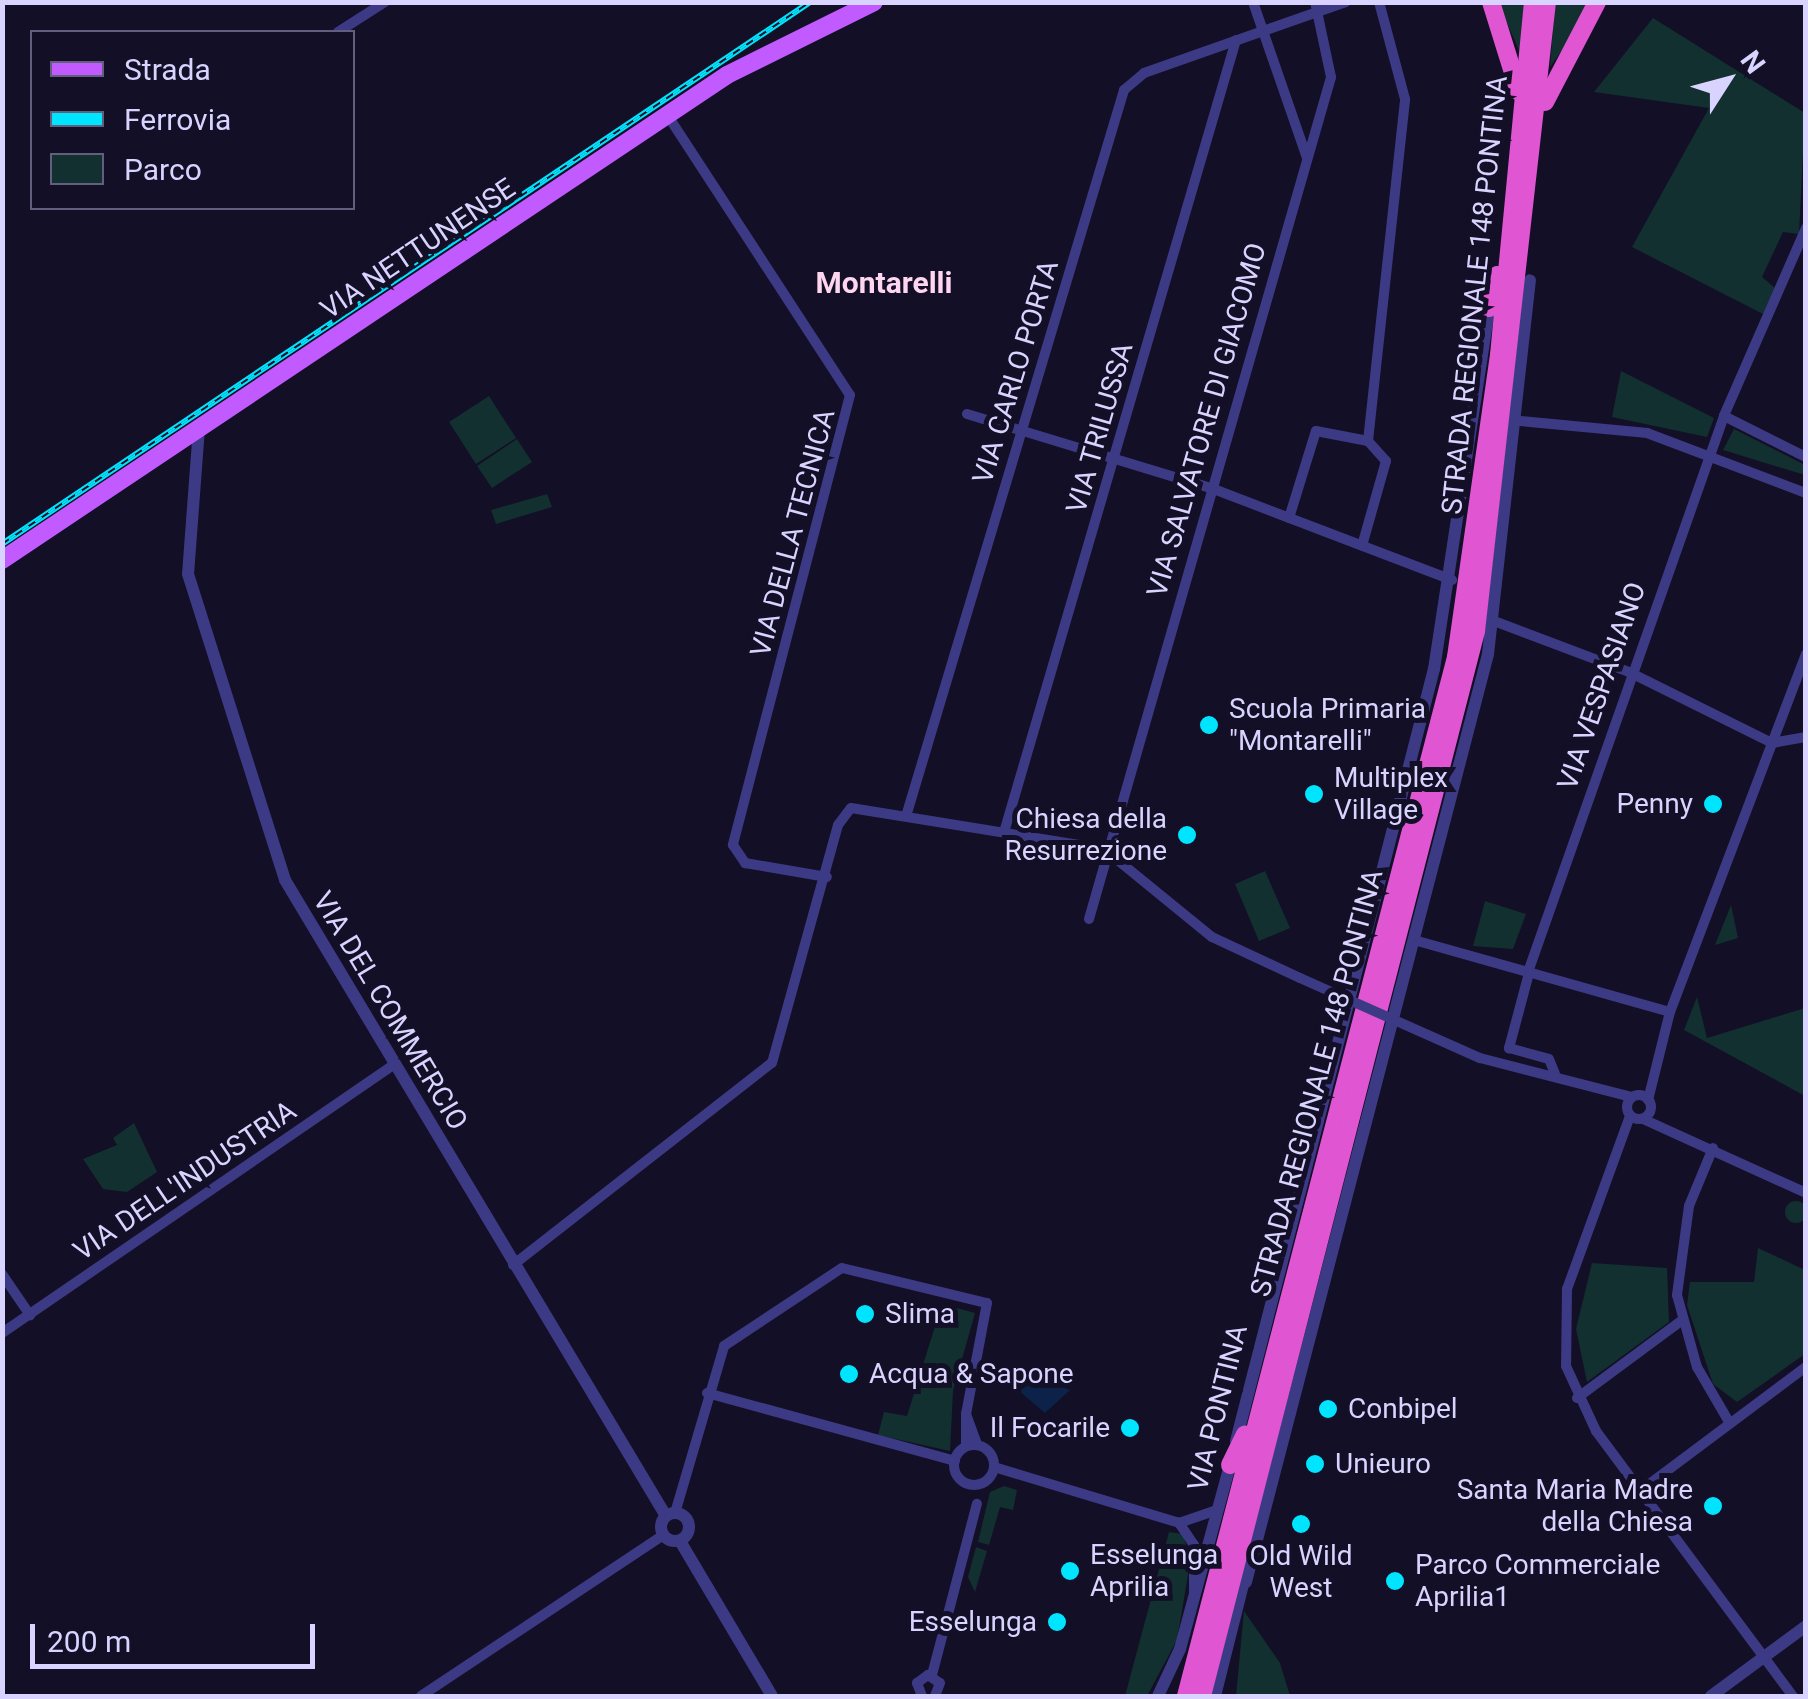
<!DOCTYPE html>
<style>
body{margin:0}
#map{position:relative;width:1808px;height:1699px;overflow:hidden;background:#130f26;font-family:Roboto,sans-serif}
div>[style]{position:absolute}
.green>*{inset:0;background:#12302f}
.round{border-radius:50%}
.water>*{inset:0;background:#0c2248}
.minor>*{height:10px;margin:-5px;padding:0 5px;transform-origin:5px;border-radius:5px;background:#3d3a85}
.minor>.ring{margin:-5px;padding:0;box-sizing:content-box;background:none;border:10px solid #3d3a85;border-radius:50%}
.tertiary>*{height:12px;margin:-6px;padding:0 6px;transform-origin:6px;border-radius:6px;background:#3d3a85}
.tertiary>.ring{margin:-6px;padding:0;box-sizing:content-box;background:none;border:12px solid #3d3a85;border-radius:50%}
.primary>*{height:18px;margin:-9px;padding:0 9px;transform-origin:9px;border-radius:9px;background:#c25bff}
.trunk>*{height:18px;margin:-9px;padding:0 9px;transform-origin:9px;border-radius:9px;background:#e055d1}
.rail>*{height:6px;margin-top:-3px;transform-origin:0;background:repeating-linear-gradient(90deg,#130f26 0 8px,#00e5ff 0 16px);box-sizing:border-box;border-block:2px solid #00e5ff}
.minor-bridge>*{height:10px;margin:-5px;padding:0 5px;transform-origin:5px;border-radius:5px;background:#3d3a85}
.dots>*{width:28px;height:28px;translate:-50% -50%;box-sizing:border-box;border:5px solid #130f26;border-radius:50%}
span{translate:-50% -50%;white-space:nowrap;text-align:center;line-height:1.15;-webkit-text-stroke:10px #130f26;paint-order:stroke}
.street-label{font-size:28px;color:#d9d4ff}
.poi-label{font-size:28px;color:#d9d4ff}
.left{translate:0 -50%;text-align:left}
.right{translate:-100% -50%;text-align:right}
.neighbourhood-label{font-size:30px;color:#ffd6f0;font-weight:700}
.frame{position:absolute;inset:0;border:5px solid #d9d4ff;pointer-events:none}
.legend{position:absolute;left:30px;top:30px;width:325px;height:180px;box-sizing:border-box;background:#130f26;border:2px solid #625e7d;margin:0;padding:12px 18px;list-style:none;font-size:30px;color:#d9d4ff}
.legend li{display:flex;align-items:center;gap:20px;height:50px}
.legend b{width:50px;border:2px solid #625e7d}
.north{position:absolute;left:1678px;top:30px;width:100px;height:100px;-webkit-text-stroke:8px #130f26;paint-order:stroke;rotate:54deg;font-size:28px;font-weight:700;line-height:40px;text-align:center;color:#d9d4ff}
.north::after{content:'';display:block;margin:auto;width:35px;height:45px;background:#d9d4ff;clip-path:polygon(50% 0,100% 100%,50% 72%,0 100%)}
.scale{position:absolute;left:30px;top:1624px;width:285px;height:45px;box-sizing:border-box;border:5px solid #d9d4ff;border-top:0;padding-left:12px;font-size:30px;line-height:35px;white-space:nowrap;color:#d9d4ff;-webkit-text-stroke:8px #130f26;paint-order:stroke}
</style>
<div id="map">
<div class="green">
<div style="clip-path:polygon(1498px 3px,1530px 3px,1524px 65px,1519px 50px)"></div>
<div style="clip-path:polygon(1555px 3px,1596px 3px,1550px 67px)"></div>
<div style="clip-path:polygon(1653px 18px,1805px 113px,1799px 234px,1783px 232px,1762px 277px,1775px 288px,1763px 314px,1632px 247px,1709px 108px,1594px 92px)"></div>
<div style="clip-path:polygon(1621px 371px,1714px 418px,1707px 437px,1612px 417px)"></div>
<div style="clip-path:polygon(489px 396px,516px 438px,476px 464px,449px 422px)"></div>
<div style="clip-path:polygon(1734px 429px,1805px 465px,1805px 475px,1723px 450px)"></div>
<div style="clip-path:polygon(517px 439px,532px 462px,492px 488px,477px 466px)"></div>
<div style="clip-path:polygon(547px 494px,552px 507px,496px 524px,491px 510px)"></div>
<div style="clip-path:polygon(1265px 871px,1290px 928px,1259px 941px,1235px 884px)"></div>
<div style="clip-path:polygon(1485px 901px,1526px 914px,1513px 949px,1473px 946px)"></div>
<div style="clip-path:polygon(1731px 905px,1738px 938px,1715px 945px)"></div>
<div style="clip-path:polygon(1697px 997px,1707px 1038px,1805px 1008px,1805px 1096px,1684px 1030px)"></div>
<div style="clip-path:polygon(134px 1123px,157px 1172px,127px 1192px,103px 1189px,83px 1159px,117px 1145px,113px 1138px)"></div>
<div class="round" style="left:1785px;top:1201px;width:22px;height:22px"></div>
<div style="clip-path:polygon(1758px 1248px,1805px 1270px,1805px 1354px,1737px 1402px,1713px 1384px,1687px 1305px,1690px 1282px,1754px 1282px)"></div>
<div style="clip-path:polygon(1592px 1263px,1667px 1268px,1669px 1322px,1587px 1382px,1576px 1329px)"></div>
<div style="clip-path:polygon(942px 1304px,975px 1313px,953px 1391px,950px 1451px,878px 1435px,884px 1412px,907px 1416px)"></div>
<div style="clip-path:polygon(1004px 1486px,1017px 1490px,1013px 1510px,1000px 1507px,989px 1545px,978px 1542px,990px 1492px)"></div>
<div style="clip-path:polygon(1169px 1532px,1182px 1534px,1191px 1557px,1177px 1640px,1147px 1696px,1125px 1696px)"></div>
<div style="clip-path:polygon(976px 1547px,987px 1551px,975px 1592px,968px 1577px)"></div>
<div style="clip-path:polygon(1244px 1611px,1280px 1663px,1290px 1696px,1236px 1696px)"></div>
</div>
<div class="water">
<div style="clip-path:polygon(1038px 1378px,1070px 1390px,1045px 1413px,1019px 1391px)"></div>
</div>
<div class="minor">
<div style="left:1253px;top:2px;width:165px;rotate:70.9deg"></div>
<div style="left:338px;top:32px;width:56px;rotate:-32.6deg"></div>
<div style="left:668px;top:116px;width:333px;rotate:56.9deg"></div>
<div style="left:850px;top:395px;width:465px;rotate:104.6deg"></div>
<div style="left:733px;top:845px;width:22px;rotate:56deg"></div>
<div style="left:745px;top:863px;width:83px;rotate:9.7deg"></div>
<div style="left:1806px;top:228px;width:205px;rotate:113.6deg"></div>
<div style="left:1724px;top:416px;width:92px;rotate:26.6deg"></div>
<div style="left:967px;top:414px;width:255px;rotate:16.9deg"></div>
<div style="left:1211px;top:488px;width:258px;rotate:20.9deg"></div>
<div style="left:1520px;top:421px;width:128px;rotate:5.4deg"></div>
<div style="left:1647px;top:433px;width:170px;rotate:20.7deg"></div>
<div style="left:1368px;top:441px;width:344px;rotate:-83.8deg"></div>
<div style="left:1405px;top:99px;width:100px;rotate:-105deg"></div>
<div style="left:1289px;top:518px;width:91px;rotate:-72.8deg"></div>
<div style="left:1316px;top:431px;width:53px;rotate:10.9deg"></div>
<div style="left:1368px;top:441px;width:27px;rotate:48deg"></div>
<div style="left:1386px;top:461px;width:88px;rotate:105.8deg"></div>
<div style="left:1494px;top:621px;width:144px;rotate:20.7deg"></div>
<div style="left:1629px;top:672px;width:160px;rotate:26.4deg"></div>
<div style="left:1772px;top:743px;width:35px;rotate:-10deg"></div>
<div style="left:907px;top:813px;width:755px;rotate:-73.29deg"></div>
<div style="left:1124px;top:90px;width:26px;rotate:-40deg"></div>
<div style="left:1144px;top:73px;width:214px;rotate:-19.4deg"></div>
<div style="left:1005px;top:829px;width:822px;rotate:-73.68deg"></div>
<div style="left:1089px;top:919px;width:876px;rotate:-73.96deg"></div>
<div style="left:1331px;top:77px;width:77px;rotate:-102deg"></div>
<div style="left:1414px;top:940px;width:266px;rotate:15.7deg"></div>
<div style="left:1528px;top:972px;width:590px;rotate:-70.58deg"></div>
<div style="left:1529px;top:973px;width:78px;rotate:104.9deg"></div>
<div style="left:1509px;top:1048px;width:41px;rotate:15.4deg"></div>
<div style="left:1549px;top:1059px;width:16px;rotate:68deg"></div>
<div style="left:1480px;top:1058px;width:157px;rotate:14.4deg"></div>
<div class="ring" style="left:1627px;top:1095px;width:14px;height:14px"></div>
<div style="left:1648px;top:1100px;width:91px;rotate:-76deg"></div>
<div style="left:1670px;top:1012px;width:383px;rotate:-69.2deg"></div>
<div style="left:1630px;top:1116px;width:184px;rotate:110deg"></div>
<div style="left:1567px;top:1289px;width:77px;rotate:90.7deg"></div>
<div style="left:1566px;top:1366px;width:72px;rotate:65.2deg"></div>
<div style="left:1596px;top:1431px;width:330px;rotate:53.4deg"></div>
<div style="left:1643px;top:1119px;width:179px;rotate:24.4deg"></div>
<div style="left:1713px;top:1148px;width:63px;rotate:112.5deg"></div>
<div style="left:1689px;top:1206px;width:90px;rotate:97.7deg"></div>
<div style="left:1677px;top:1295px;width:75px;rotate:74.5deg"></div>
<div style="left:1697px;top:1367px;width:64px;rotate:59.8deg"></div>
<div style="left:513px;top:1265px;width:328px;rotate:-38deg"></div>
<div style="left:772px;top:1063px;width:247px;rotate:-74.5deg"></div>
<div style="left:838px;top:825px;width:21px;rotate:-53deg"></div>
<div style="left:851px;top:808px;width:256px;rotate:9.2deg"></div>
<div style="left:1104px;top:849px;width:139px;rotate:39.2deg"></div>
<div style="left:1212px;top:937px;width:97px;rotate:25deg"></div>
<div style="left:2px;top:1274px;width:50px;rotate:55.7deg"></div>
<div style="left:2px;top:1333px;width:474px;rotate:-34.4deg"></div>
<div style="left:707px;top:1393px;width:257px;rotate:15.3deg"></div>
<div style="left:1577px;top:1398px;width:129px;rotate:-36.5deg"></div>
<div class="ring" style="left:954px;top:1445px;width:30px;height:30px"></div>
<div style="left:966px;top:1446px;width:32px;rotate:-90deg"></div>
<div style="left:966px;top:1414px;width:33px;rotate:70deg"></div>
<div style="left:994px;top:1467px;width:193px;rotate:16.8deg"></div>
<div style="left:1640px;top:1491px;width:207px;rotate:-36.8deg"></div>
<div style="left:675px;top:1513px;width:174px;rotate:-73.6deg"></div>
<div style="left:724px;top:1346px;width:141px;rotate:-33.5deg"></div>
<div style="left:842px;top:1268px;width:149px;rotate:13.6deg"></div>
<div style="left:987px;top:1303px;width:113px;rotate:100.7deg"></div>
<div style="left:1194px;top:1594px;width:49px;rotate:-90deg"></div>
<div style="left:1194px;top:1545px;width:27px;rotate:-124deg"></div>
<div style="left:1179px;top:1523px;width:40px;rotate:-18.9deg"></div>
<div style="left:932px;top:1675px;width:177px;rotate:-75.3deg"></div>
<div style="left:421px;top:1696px;width:291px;rotate:-33.6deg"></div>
<div style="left:922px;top:1696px;width:14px;rotate:-111deg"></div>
<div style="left:917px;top:1683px;width:14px;rotate:-36deg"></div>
<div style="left:928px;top:1675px;width:14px;rotate:34deg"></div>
<div style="left:940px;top:1683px;width:14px;rotate:111deg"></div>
</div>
<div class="tertiary">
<div style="left:199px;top:428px;width:146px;rotate:94.3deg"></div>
<div style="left:188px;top:574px;width:321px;rotate:72.4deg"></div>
<div style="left:285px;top:880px;width:741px;rotate:59.08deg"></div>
<div style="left:1236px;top:1441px;width:797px;rotate:-75.62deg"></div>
<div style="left:1434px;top:669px;width:365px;rotate:-81.3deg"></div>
<div class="ring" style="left:661px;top:1513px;width:16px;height:16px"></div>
<div style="left:680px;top:1541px;width:180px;rotate:59.3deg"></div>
<div style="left:1246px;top:1582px;width:959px;rotate:-75.38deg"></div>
<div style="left:1488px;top:654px;width:376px;rotate:-83.6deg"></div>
<div style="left:1158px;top:1696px;width:52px;rotate:-64.9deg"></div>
<div style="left:1180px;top:1649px;width:195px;rotate:-74.8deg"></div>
<div style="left:1215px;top:1696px;width:127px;rotate:-75.9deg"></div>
<div style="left:1711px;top:1696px;width:118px;rotate:-36.4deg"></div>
</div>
<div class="primary">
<div style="left:2px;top:560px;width:872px;rotate:-33.78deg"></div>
<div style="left:727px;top:75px;width:164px;rotate:-26.4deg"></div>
</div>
<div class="trunk">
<div style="left:1491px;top:2px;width:94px;rotate:72.7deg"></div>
<div style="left:1545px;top:102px;width:113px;rotate:-62.5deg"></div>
<div style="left:1489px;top:308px;width:34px;rotate:-76deg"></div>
<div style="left:1230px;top:1465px;width:34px;rotate:-64deg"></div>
<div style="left:1186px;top:1696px;width:1074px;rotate:-75.43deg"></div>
<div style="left:1456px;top:657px;width:305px;rotate:-81.9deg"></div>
<div style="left:1499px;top:355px;width:355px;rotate:-84.5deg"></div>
<div style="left:1202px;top:1696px;width:1100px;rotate:-75.57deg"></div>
<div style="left:1476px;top:631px;width:633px;rotate:-83.56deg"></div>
</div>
<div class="rail">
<div style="left:2px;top:544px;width:973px;rotate:-33.85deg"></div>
</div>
<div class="minor-bridge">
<div style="left:1300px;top:978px;width:197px;rotate:24deg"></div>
</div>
<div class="dots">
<div style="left:1209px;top:725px;background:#00e5ff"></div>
<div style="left:1314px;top:794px;background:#00e5ff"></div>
<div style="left:1713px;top:804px;background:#00e5ff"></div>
<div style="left:1187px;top:835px;background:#00e5ff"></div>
<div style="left:865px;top:1314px;background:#00e5ff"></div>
<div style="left:849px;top:1374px;background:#00e5ff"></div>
<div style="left:1328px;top:1409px;background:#00e5ff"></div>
<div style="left:1130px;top:1428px;background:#00e5ff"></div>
<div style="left:1315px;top:1464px;background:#00e5ff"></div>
<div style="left:1713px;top:1506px;background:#00e5ff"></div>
<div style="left:1301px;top:1524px;background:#00e5ff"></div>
<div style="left:1070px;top:1571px;background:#00e5ff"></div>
<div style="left:1395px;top:1581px;background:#00e5ff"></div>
<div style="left:1057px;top:1622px;background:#00e5ff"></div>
</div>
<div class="street-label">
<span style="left:418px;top:249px;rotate:-34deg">VIA NETTUNENSE</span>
<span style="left:1475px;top:295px;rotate:-84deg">STRADA REGIONALE 148 PONTINA</span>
<span style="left:1016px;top:372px;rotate:-73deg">VIA CARLO PORTA</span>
<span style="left:1207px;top:420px;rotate:-74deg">VIA SALVATORE DI GIACOMO</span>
<span style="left:1100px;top:428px;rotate:-74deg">VIA TRILUSSA</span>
<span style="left:793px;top:533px;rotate:-75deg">VIA DELLA TECNICA</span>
<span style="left:1602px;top:686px;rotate:-71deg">VIA VESPASIANO</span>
<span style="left:390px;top:1011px;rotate:59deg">VIA DEL COMMERCIO</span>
<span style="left:1317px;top:1083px;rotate:-75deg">STRADA REGIONALE 148 PONTINA</span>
<span style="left:185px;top:1181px;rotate:-34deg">VIA DELL'INDUSTRIA</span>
<span style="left:1218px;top:1408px;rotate:-76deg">VIA PONTINA</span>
</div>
<div class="poi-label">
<span class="left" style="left:1229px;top:725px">Scuola Primaria<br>"Montarelli"</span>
<span class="left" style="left:1334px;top:794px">Multiplex<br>Village</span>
<span class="right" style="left:1693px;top:804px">Penny</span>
<span class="right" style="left:1167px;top:835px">Chiesa della<br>Resurrezione</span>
<span class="left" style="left:885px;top:1314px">Slima</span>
<span class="left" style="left:869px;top:1374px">Acqua &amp; Sapone</span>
<span class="left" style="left:1348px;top:1409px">Conbipel</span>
<span class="right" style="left:1110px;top:1428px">Il Focarile</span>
<span class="left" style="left:1335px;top:1464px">Unieuro</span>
<span class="right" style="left:1693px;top:1506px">Santa Maria Madre<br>della Chiesa</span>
<span class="left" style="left:1090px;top:1571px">Esselunga<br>Aprilia</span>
<span style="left:1301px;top:1572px">Old Wild<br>West</span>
<span class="left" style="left:1415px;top:1581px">Parco Commerciale<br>Aprilia1</span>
<span class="right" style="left:1037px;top:1622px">Esselunga</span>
</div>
<div class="neighbourhood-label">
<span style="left:884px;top:283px">Montarelli</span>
</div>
<div class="frame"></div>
<ul class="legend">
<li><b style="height:12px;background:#c25bff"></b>Strada</li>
<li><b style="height:12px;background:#00e5ff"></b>Ferrovia</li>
<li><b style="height:28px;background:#12302f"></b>Parco</li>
</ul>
<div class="north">N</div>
<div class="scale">200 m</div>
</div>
